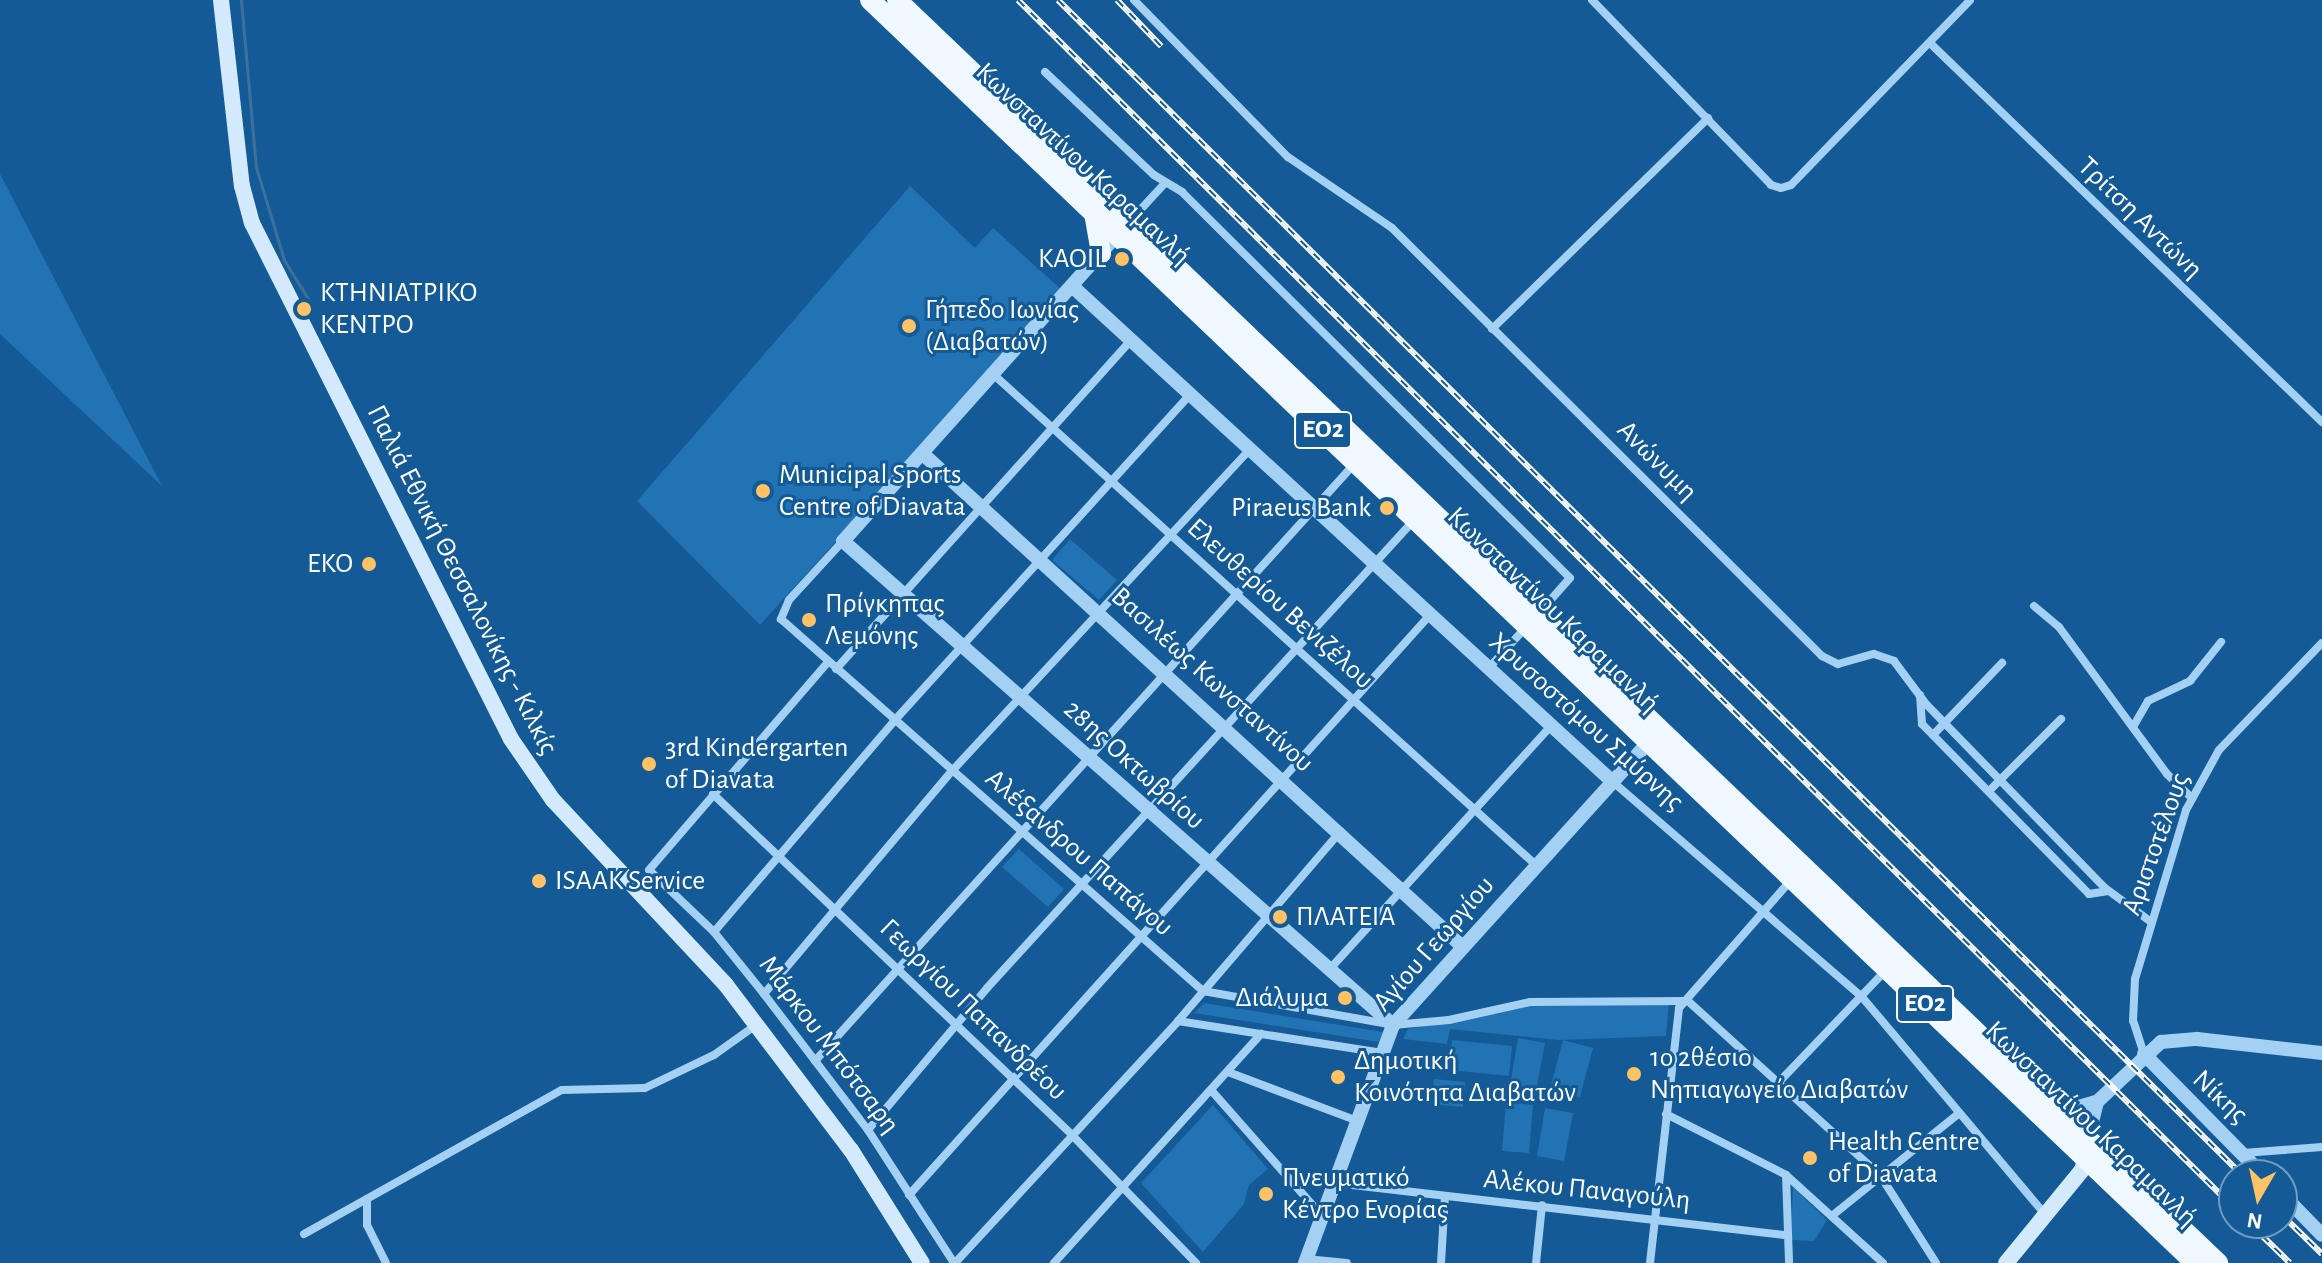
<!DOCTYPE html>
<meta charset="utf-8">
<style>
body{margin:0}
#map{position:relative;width:2322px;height:1263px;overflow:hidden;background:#135a96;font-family:"Alegreya Sans",sans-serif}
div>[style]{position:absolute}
.green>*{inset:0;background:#2273b3}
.stream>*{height:3px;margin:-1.5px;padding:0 1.5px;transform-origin:1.5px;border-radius:1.5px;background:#3d709a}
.minor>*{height:8px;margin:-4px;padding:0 4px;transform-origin:4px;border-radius:4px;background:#a4d0f3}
.tertiary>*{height:14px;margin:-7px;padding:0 7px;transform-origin:7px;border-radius:7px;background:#a4d0f3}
.secondary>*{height:16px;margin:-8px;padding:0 8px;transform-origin:8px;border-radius:8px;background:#d3e9fc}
.primary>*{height:20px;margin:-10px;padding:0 10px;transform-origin:10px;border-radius:10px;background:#eff7ff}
.rail>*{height:6px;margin-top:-3px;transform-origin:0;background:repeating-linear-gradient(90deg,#135a96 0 9px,#fff 0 18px);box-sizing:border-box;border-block:2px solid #fff}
.dots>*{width:22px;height:22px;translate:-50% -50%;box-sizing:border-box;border:4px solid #135a96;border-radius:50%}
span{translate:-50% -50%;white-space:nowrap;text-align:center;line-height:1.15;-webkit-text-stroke:6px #135a96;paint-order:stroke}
.shield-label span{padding:2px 6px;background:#135a96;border:2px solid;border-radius:6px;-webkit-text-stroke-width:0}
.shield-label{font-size:26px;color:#fff;font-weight:700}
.street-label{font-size:28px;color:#fff}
.poi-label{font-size:28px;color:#fff}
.right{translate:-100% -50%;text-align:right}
.left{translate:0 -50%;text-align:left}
.north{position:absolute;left:2218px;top:1159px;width:80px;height:80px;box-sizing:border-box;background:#135a96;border:2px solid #719cc0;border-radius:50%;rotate:189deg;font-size:22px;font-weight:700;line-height:32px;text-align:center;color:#fff}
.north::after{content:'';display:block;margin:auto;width:28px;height:36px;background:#ffc265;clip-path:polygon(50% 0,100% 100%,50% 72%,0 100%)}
</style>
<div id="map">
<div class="green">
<div style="clip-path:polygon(0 174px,162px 486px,0 334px)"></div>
<div style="clip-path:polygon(910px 186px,975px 248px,993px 228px,1063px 291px,760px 625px,637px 501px)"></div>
<div style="clip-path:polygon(1070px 539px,1117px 580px,1099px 600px,1052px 560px)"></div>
<div style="clip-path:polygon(1019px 849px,1064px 889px,1048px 907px,1002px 867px)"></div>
<div style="clip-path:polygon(1204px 1003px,1383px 1032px,1379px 1042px,1194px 1013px)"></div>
<div style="clip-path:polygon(1669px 1004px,1666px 1036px,1558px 1040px,1450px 1029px,1447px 1044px,1403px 1039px,1408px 1029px,1530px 1006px)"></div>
<div style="clip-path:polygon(1518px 1038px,1545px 1043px,1536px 1091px,1510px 1086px)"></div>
<div style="clip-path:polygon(1452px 1040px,1512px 1046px,1509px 1076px,1449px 1070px)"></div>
<div style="clip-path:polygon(1563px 1040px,1593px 1048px,1580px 1097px,1550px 1089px)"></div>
<div style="clip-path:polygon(1434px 1079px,1465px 1082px,1463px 1107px,1431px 1104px)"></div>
<div style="clip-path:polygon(1506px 1102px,1533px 1105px,1529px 1153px,1502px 1151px)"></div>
<div style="clip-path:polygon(1213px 1105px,1268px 1169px,1249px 1185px,1244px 1204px,1203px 1252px,1141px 1183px)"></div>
<div style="clip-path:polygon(1545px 1108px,1573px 1113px,1564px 1161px,1537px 1156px)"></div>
<div style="clip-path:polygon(1793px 1187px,1827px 1220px,1814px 1241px,1791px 1240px)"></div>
</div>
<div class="stream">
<div style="left:241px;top:0;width:168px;rotate:84.9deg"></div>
<div style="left:256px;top:167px;width:97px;rotate:73.2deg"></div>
<div style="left:284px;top:260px;width:53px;rotate:58.1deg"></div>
</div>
<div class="minor">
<div style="left:1134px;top:0;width:220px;rotate:45.6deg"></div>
<div style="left:1288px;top:157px;width:126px;rotate:34.3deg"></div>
<div style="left:1392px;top:228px;width:607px;rotate:44.87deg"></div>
<div style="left:1822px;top:656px;width:18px;rotate:27deg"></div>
<div style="left:1838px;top:664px;width:37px;rotate:-16deg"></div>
<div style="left:1874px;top:654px;width:21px;rotate:19deg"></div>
<div style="left:1894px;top:661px;width:54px;rotate:53.3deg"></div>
<div style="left:1926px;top:704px;width:257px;rotate:45.8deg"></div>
<div style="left:2105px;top:888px;width:56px;rotate:36.3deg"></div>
<div style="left:1592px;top:0;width:257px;rotate:45.9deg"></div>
<div style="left:1771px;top:185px;width:10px;rotate:17deg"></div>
<div style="left:1781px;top:188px;width:10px;rotate:-17deg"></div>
<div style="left:1791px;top:185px;width:257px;rotate:-45.9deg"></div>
<div style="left:1931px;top:44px;width:544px;rotate:44.03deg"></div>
<div style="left:1045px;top:72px;width:150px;rotate:43.4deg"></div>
<div style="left:1154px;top:175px;width:33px;rotate:31deg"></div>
<div style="left:1182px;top:192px;width:547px;rotate:44.85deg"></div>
<div style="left:1570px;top:578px;width:47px;rotate:131.5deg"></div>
<div style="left:1129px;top:222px;width:54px;rotate:-47.2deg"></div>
<div style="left:1492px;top:329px;width:302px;rotate:-44.3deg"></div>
<div style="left:994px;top:375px;width:732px;rotate:42.12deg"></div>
<div style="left:843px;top:541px;width:80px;rotate:132.5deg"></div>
<div style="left:789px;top:600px;width:21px;rotate:113deg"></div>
<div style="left:781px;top:619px;width:563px;rotate:41.4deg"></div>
<div style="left:1203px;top:991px;width:193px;rotate:10.1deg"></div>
<div style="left:1393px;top:1025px;width:56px;rotate:-5.1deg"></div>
<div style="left:1449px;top:1020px;width:83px;rotate:-12.5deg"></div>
<div style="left:1530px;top:1002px;width:158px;rotate:-0.4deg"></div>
<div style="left:2034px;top:606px;width:33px;rotate:40deg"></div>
<div style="left:2059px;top:627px;width:182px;rotate:53.7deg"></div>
<div style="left:2167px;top:774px;width:35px;rotate:44deg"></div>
<div style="left:828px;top:662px;width:274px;rotate:130.7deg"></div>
<div style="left:649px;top:870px;width:90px;rotate:43.6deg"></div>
<div style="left:714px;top:932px;width:80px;rotate:51.1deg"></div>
<div style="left:764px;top:994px;width:171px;rotate:52.6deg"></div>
<div style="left:868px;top:1130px;width:158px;rotate:57.1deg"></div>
<div style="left:836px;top:669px;width:442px;rotate:-48.1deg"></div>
<div style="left:1488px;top:669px;width:58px;rotate:-47.8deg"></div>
<div style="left:1920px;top:695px;width:29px;rotate:86deg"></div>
<div style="left:1922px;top:724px;width:238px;rotate:45.5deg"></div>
<div style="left:2089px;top:894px;width:18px;rotate:-9deg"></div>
<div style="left:2133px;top:727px;width:30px;rotate:-60deg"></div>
<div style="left:2148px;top:701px;width:47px;rotate:-25.5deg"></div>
<div style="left:2190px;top:681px;width:50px;rotate:-51.5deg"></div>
<div style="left:1933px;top:735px;width:100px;rotate:-46.2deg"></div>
<div style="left:1613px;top:782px;width:329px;rotate:40.8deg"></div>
<div style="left:1862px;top:997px;width:284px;rotate:49.9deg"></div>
<div style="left:1989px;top:791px;width:102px;rotate:-45deg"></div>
<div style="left:713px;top:794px;width:494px;rotate:43.5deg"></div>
<div style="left:1071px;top:1134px;width:180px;rotate:45.9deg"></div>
<div style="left:714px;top:932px;width:279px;rotate:-49.5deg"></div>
<div style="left:895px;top:720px;width:439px;rotate:-47.8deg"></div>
<div style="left:1328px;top:971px;width:330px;rotate:-47.7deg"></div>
<div style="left:764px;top:994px;width:292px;rotate:-49.9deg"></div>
<div style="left:952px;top:771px;width:437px;rotate:-47.2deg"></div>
<div style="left:1688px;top:1001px;width:259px;rotate:42.2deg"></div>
<div style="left:1880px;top:1175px;width:104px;rotate:57.5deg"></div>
<div style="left:1178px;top:1021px;width:207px;rotate:8.9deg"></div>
<div style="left:2144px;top:1054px;width:35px;rotate:-108deg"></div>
<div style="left:2133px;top:1021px;width:42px;rotate:-87.3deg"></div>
<div style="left:2135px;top:979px;width:177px;rotate:-73.2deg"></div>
<div style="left:2186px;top:810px;width:68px;rotate:-61.2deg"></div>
<div style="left:2219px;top:750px;width:149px;rotate:-46.1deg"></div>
<div style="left:815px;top:1061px;width:807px;rotate:-47.91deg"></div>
<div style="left:1228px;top:1072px;width:139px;rotate:20.7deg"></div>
<div style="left:1780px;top:1081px;width:155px;rotate:-46.3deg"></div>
<div style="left:1211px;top:1090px;width:168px;rotate:48.6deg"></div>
<div style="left:1666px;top:1114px;width:135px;rotate:26.9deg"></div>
<div style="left:1786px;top:1175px;width:131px;rotate:42.2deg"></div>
<div style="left:868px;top:1130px;width:185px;rotate:-50deg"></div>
<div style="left:987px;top:988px;width:635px;rotate:-47.62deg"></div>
<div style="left:2243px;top:1153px;width:79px;rotate:-4.3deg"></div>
<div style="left:1786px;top:1175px;width:88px;rotate:88deg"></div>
<div style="left:1335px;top:1183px;width:454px;rotate:6.6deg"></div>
<div style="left:909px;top:1195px;width:778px;rotate:-48.07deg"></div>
<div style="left:367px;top:1199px;width:26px;rotate:90deg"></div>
<div style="left:367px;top:1225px;width:42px;rotate:63.4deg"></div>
<div style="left:1833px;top:1215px;width:159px;rotate:-38.9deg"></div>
<div style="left:304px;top:1234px;width:295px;rotate:-29.2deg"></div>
<div style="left:562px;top:1090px;width:83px;rotate:-1.4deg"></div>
<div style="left:645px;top:1088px;width:76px;rotate:-25.6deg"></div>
<div style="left:714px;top:1055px;width:52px;rotate:-35.5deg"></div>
<div style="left:1306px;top:1259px;width:41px;rotate:5.6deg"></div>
<div style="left:955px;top:1263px;width:329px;rotate:-47.3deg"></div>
<div style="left:1178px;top:1021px;width:250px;rotate:-49.4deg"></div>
<div style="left:1054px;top:1263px;width:309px;rotate:-47.9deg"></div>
<div style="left:1441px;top:1263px;width:67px;rotate:-86.6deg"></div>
<div style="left:1536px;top:1263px;width:58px;rotate:-84.1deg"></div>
<div style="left:1650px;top:1263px;width:257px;rotate:-83.5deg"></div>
<div style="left:1679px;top:1008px;width:171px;rotate:-48.8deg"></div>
</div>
<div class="tertiary">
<div style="left:1123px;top:228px;width:420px;rotate:131.8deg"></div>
<div style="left:843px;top:541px;width:733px;rotate:41.35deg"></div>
<div style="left:1072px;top:286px;width:734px;rotate:42.52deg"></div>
<div style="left:923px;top:454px;width:731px;rotate:42.39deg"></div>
<div style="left:2144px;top:1054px;width:170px;rotate:45.5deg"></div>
<div style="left:2061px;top:1112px;width:37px;rotate:-16deg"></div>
<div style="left:2088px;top:1138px;width:37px;rotate:-76deg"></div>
<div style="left:2097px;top:1102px;width:88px;rotate:-43.2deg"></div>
<div style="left:2161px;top:1042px;width:36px;rotate:-5deg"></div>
<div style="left:2197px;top:1039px;width:126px;rotate:6.4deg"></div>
<div style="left:2282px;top:1194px;width:57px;rotate:45.7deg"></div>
<div style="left:1305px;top:1263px;width:254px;rotate:-69.7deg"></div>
<div style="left:1393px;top:1025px;width:382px;rotate:-47.9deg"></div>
</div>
<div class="secondary">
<div style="left:221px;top:0;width:187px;rotate:83.6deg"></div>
<div style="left:242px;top:186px;width:38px;rotate:75deg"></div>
<div style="left:252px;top:223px;width:577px;rotate:63.35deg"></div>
<div style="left:511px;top:739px;width:74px;rotate:55.5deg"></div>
<div style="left:553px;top:800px;width:253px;rotate:46.9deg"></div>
<div style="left:726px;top:985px;width:207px;rotate:52.9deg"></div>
<div style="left:851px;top:1150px;width:133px;rotate:57.9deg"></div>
<div style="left:2006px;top:1263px;width:120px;rotate:-50.7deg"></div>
<div style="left:2082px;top:1170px;width:22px;rotate:-72deg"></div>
</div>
<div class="primary">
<div style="left:870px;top:0;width:1831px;rotate:43.63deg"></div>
<div style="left:897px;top:0;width:1828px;rotate:43.71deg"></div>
<div style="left:1094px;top:213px;width:41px;rotate:80.1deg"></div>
</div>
<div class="rail">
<div style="left:1018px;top:0;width:1714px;rotate:44.81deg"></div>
<div style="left:1058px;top:0;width:1668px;rotate:44.78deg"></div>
<div style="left:1117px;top:0;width:64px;rotate:46.3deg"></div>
<div style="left:2282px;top:1215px;width:56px;rotate:44.3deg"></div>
<div style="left:2249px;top:1223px;width:57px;rotate:44.3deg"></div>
</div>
<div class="dots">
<div style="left:1122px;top:259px;background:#ffc265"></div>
<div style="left:304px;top:309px;background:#ffc265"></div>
<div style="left:909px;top:326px;background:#ffc265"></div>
<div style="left:763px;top:491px;background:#ffc265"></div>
<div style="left:1387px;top:508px;background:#ffc265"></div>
<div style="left:369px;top:564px;background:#ffc265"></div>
<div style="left:809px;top:620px;background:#ffc265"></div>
<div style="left:649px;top:764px;background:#ffc265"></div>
<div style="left:539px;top:881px;background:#ffc265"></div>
<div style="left:1280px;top:917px;background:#ffc265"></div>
<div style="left:1345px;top:998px;background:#ffc265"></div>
<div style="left:1634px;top:1074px;background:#ffc265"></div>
<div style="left:1338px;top:1077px;background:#ffc265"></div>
<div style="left:1810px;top:1158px;background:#ffc265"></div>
<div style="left:1266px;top:1194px;background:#ffc265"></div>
</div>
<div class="shield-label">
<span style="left:1323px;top:430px">ΕΟ2</span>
<span style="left:1925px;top:1004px">ΕΟ2</span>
</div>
<div class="street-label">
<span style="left:1083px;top:164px;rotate:43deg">Κωνσταντίνου Καραμανλή</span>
<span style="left:2140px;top:218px;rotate:44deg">Τρίτση Αντώνη</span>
<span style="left:1657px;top:461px;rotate:45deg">Ανώνυμη</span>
<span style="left:462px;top:580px;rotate:63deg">Παλιά Εθνική Θεσσαλονίκης - Κιλκίς</span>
<span style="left:1280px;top:604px;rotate:42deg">Ελευθερίου Βενιζέλου</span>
<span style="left:1553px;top:610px;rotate:44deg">Κωνσταντίνου Καραμανλή</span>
<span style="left:1212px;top:680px;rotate:42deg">Βασιλέως Κωνσταντίνου</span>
<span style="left:1586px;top:722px;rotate:42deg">Χρυσοστόμου Σμύρνης</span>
<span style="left:1134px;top:765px;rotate:42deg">28ης Οκτωβρίου</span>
<span style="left:2156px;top:844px;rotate:-70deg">Αριστοτέλους</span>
<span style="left:1079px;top:853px;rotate:41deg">Αλέξανδρου Παπάγου</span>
<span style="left:1434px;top:944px;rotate:-49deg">Αγίου Γεωργίου</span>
<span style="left:973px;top:1010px;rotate:44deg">Γεωργίου Παπανδρέου</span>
<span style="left:829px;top:1045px;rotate:53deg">Μάρκου Μπότσαρη</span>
<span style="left:2220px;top:1097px;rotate:43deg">Νίκης</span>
<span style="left:2091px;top:1124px;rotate:44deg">Κωνσταντίνου Καραμανλή</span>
<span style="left:1587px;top:1190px;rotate:6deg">Αλέκου Παναγούλη</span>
</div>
<div class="poi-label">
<span class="right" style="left:1106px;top:259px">KAOIL</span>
<span class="left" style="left:320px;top:309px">ΚΤΗΝΙΑΤΡΙΚΟ<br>ΚΕΝΤΡΟ</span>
<span class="left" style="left:925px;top:326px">Γήπεδο Ιωνίας<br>(Διαβατών)</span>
<span class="left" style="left:779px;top:491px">Municipal Sports<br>Centre of Diavata</span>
<span class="right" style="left:1371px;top:508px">Piraeus Bank</span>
<span class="right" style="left:353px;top:564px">EKO</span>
<span class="left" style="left:825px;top:620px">Πρίγκηπας<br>Λεμόνης</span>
<span class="left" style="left:665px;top:764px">3rd Kindergarten<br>of Diavata</span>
<span class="left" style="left:555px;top:881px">ISAAK Service</span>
<span class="left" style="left:1296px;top:917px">ΠΛΑΤΕΙΑ</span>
<span class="right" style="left:1329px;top:998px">Διάλυμα</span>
<span class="left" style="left:1650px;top:1074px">1ο 2θέσιο<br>Νηπιαγωγείο Διαβατών</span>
<span class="left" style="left:1354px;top:1077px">Δημοτική<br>Κοινότητα Διαβατών</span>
<span class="left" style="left:1828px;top:1158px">Health Centre<br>of Diavata</span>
<span class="left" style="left:1282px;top:1194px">Πνευματικό<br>Κέντρο Ενορίας</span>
</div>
<div class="north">N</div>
</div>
